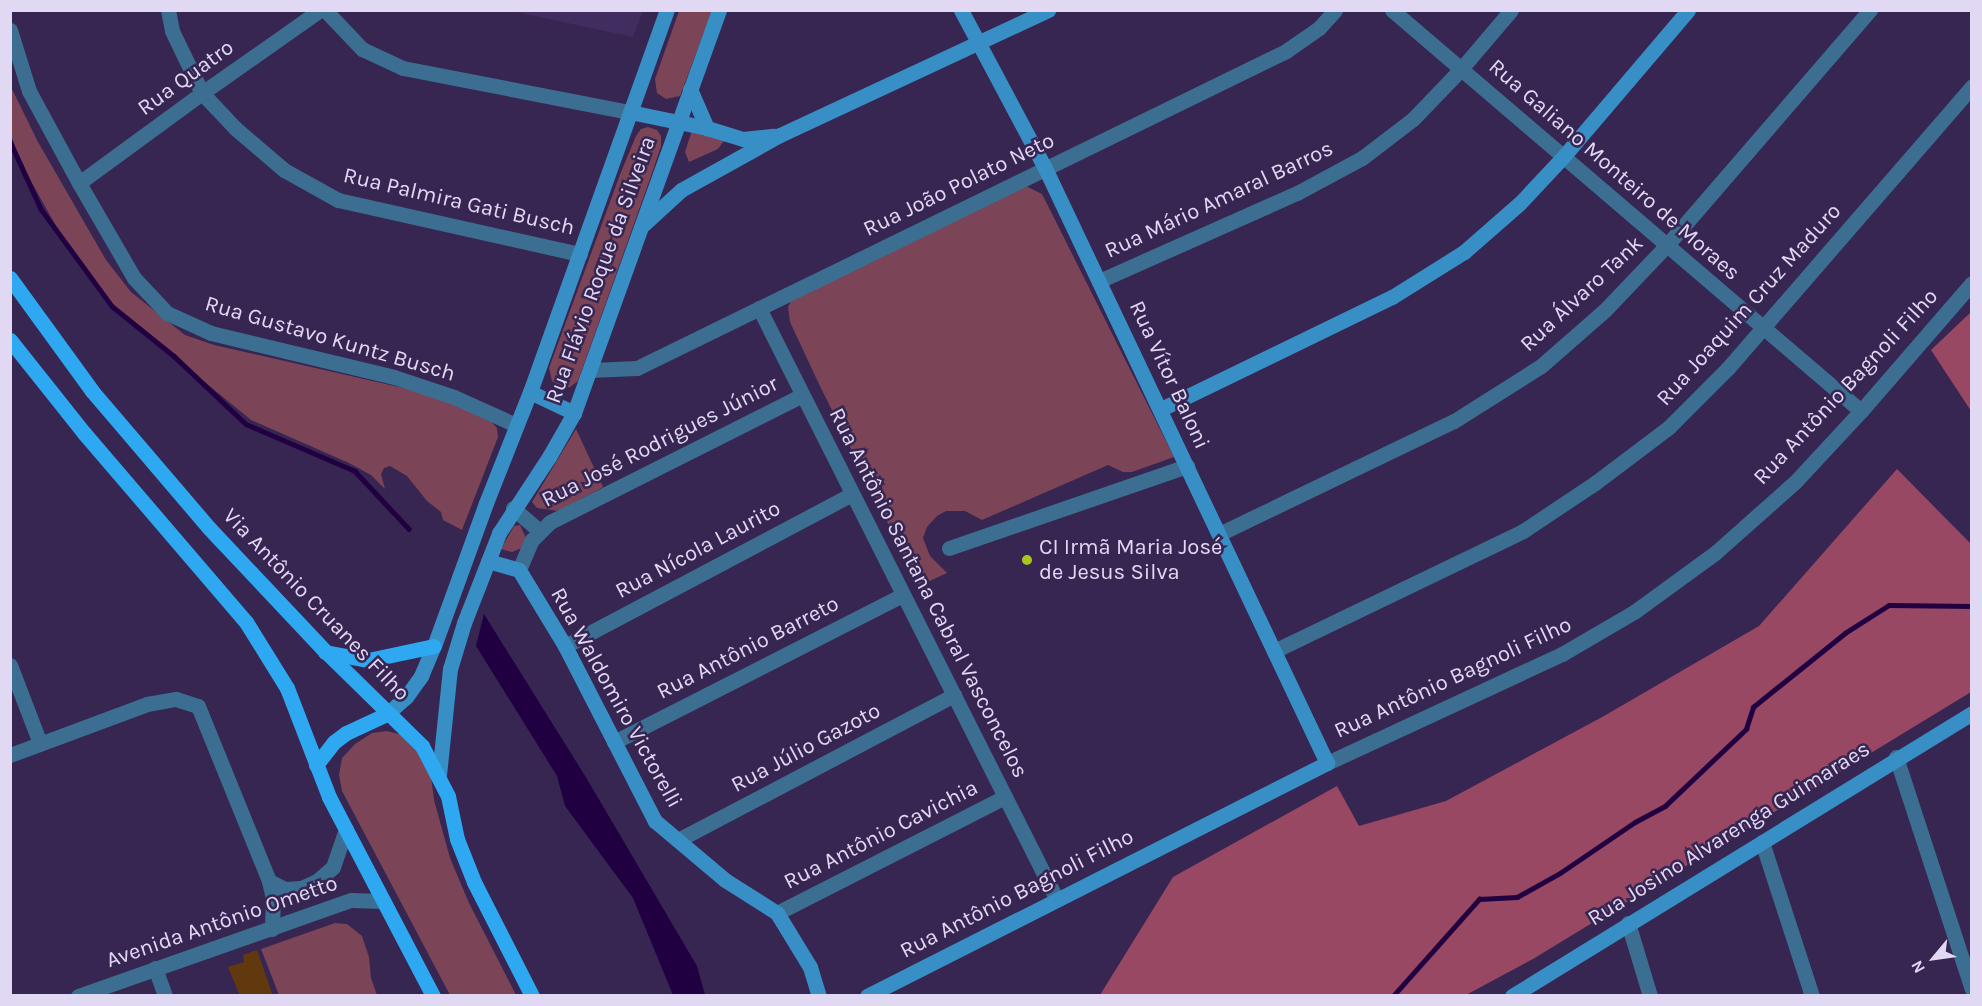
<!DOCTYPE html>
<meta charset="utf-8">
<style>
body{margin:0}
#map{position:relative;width:1982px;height:1006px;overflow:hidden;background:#372552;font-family:Karla,sans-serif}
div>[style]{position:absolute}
.built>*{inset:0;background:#422d61}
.green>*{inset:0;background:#7c4557}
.forest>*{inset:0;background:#994864}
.water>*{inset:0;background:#210041}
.stream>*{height:4.5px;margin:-2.25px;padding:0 2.25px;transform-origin:2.25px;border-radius:2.25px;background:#210041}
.building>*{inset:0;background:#62380f}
.street>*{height:15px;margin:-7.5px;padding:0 7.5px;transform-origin:7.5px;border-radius:7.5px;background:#3b6e90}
.secondary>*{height:15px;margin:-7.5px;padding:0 7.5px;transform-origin:7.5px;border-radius:7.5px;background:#378fc6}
.primary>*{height:15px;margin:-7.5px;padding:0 7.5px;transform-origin:7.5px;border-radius:7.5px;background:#2ea8f0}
.dots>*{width:16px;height:16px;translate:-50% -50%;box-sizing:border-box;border:3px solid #372552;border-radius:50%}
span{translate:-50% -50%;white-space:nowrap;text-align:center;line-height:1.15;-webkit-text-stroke:5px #372552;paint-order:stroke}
.street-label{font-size:22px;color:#e1d8f4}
.poi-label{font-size:22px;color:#e1d8f4}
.left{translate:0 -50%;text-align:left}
.frame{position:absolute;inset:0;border:12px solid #e1d8f4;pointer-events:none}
.north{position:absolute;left:1904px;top:928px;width:60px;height:60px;-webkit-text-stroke:4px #372552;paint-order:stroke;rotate:241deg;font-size:16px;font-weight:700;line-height:24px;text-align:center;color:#e1d8f4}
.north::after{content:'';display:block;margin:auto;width:21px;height:27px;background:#e1d8f4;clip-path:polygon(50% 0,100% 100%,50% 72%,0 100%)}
</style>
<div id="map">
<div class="built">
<div style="clip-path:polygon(511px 11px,643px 10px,643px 11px,633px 37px)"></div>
</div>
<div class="green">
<div style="clip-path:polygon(679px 11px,712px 11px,680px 96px,666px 99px,657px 93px,655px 79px)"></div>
<div style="clip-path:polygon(10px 85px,38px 142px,106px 260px,131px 292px,185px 335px,214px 345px,434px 395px,490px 420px,497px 428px,498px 437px,462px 530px,443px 520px,441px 512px,427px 501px,407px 476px,390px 466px,384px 468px,381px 474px,385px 489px,371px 475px,349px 463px,251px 420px,112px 306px,65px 242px,18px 158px,11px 134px)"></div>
<div style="clip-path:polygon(648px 127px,657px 130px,661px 136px,661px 146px,651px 176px,578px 381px,570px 387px,561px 388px,552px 381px,549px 368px,621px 172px,636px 136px,641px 129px)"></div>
<div style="clip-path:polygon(693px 127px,720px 134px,724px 141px,718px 149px,689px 162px,685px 152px)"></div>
<div style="clip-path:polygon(1024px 185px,1042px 194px,1174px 457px,1132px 472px,1123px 472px,1108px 465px,982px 520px,965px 511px,946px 511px,937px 516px,927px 527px,923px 538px,930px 556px,947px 573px,919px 586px,818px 382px,790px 322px,788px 307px,795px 294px)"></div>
<div style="clip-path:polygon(576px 429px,603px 487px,559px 511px,537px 508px,532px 502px)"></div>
<div style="clip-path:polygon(520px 525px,526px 538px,522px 548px,512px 552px,501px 549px,514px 526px)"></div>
<div style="clip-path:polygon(387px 731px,406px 736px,430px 768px,434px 800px,450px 858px,469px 903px,516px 995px,450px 995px,342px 791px,339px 775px,342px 758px,355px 744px,372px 733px)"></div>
<div style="clip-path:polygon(335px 923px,347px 924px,362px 936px,369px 957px,371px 978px,377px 995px,279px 995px,261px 949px)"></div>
</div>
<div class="forest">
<div style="clip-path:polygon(1971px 312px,1971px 411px,1931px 350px)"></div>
<div style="clip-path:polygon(1897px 469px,1971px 544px,1971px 692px,1533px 959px,1466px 995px,1100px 995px,1173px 877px,1337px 786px,1359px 826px,1446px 801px,1604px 716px,1759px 626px)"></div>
</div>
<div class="water">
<div style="clip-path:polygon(484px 614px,587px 779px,697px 966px,705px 995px,673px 995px,633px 898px,565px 806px,557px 776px,476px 646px)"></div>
</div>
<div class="stream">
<div style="left:10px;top:141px;width:75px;rotate:65.5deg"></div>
<div style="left:41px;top:209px;width:120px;rotate:53.8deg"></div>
<div style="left:112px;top:306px;width:80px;rotate:38.9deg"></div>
<div style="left:174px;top:356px;width:99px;rotate:43.4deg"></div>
<div style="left:246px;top:424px;width:119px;rotate:23.3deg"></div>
<div style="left:355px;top:471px;width:79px;rotate:47deg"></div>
<div style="left:1393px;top:996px;width:130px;rotate:-48.4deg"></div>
<div style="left:1479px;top:899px;width:38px;rotate:-3deg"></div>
<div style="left:1517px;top:897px;width:49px;rotate:-29.2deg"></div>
<div style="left:1560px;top:873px;width:91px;rotate:-34.2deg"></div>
<div style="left:1635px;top:822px;width:34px;rotate:-28deg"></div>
<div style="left:1665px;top:806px;width:112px;rotate:-43.5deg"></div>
<div style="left:1746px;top:729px;width:23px;rotate:-72deg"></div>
<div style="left:1753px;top:707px;width:118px;rotate:-38.8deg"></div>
<div style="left:1845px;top:633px;width:52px;rotate:-32.5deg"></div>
<div style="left:1889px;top:605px;width:83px;rotate:0.7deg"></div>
</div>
<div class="building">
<div style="clip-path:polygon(257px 950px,273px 996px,240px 996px,228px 967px,244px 962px,243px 955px)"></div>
</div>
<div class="street">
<div style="left:168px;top:10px;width:21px;rotate:79deg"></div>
<div style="left:172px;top:31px;width:69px;rotate:64.2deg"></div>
<div style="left:202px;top:93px;width:48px;rotate:46.7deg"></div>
<div style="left:235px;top:128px;width:65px;rotate:40.6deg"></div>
<div style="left:284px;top:170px;width:62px;rotate:29.1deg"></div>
<div style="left:338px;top:200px;width:248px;rotate:12.6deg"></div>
<div style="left:325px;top:10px;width:54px;rotate:46.5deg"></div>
<div style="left:362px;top:49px;width:45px;rotate:24.9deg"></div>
<div style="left:403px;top:68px;width:231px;rotate:11deg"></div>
<div style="left:1392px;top:10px;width:617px;rotate:40.53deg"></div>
<div style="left:10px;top:30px;width:64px;rotate:72.7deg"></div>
<div style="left:29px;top:91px;width:105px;rotate:61.5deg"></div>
<div style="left:79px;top:183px;width:110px;rotate:59.9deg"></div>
<div style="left:134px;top:278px;width:48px;rotate:46.7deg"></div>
<div style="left:167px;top:313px;width:48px;rotate:24.4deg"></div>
<div style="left:211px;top:333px;width:188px;rotate:13.5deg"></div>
<div style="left:394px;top:377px;width:63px;rotate:18.4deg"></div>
<div style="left:454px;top:397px;width:68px;rotate:24.3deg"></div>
<div style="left:79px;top:183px;width:152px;rotate:-36.2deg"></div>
<div style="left:202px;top:93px;width:144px;rotate:-35.1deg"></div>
<div style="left:1099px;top:281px;width:217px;rotate:-24deg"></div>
<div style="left:1297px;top:193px;width:74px;rotate:-28.3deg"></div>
<div style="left:1362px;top:158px;width:64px;rotate:-37.4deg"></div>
<div style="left:1413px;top:119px;width:69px;rotate:-46.2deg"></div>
<div style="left:1461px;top:69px;width:77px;rotate:-49.7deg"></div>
<div style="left:759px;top:308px;width:661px;rotate:63.28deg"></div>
<div style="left:591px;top:370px;width:46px;rotate:-2.5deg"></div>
<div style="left:637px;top:368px;width:722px;rotate:-26.03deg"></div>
<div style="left:1286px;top:51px;width:40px;rotate:-34.9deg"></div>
<div style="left:1319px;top:28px;width:24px;rotate:-48deg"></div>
<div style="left:513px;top:508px;width:35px;rotate:41deg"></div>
<div style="left:1219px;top:534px;width:261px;rotate:-25.7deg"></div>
<div style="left:1454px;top:421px;width:103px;rotate:-32.3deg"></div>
<div style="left:1541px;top:366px;width:85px;rotate:-41.2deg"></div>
<div style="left:1605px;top:310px;width:90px;rotate:-46.4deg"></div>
<div style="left:1667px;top:245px;width:311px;rotate:-49.2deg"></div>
<div style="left:949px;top:548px;width:252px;rotate:-19deg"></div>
<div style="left:519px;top:570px;width:33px;rotate:-67deg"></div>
<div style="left:532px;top:540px;width:25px;rotate:-45deg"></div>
<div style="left:550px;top:522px;width:282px;rotate:-26.7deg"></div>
<div style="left:565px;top:646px;width:325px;rotate:-27.9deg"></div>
<div style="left:1274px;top:651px;width:276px;rotate:-25.7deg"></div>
<div style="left:1523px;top:531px;width:87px;rotate:-33.7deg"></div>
<div style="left:1595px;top:483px;width:93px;rotate:-37.1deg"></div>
<div style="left:1669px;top:427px;width:83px;rotate:-45deg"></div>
<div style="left:1728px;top:368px;width:373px;rotate:-49.1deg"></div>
<div style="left:10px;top:665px;width:84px;rotate:69deg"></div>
<div style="left:614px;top:742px;width:324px;rotate:-27deg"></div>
<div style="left:10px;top:755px;width:146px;rotate:-20.4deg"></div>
<div style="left:147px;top:704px;width:29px;rotate:-10deg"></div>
<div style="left:176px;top:699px;width:23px;rotate:18deg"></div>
<div style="left:198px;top:706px;width:189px;rotate:67.9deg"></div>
<div style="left:269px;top:881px;width:17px;rotate:77deg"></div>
<div style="left:273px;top:898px;width:31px;rotate:92deg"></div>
<div style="left:1896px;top:757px;width:244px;rotate:71.9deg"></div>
<div style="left:1327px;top:763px;width:259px;rotate:-24.9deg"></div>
<div style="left:1562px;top:654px;width:83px;rotate:-30.3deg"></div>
<div style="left:1634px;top:612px;width:100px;rotate:-36.1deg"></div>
<div style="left:1715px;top:553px;width:107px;rotate:-41.6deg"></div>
<div style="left:1795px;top:482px;width:97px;rotate:-47.1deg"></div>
<div style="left:1861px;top:411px;width:169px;rotate:-49.1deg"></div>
<div style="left:678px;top:840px;width:312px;rotate:-27.7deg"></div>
<div style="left:1762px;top:842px;width:162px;rotate:72deg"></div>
<div style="left:269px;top:881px;width:18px;rotate:27deg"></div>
<div style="left:285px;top:889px;width:16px;rotate:-4deg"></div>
<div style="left:301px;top:888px;width:17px;rotate:-24deg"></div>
<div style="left:317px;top:881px;width:21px;rotate:-41deg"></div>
<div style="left:333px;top:867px;width:40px;rotate:-71.1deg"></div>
<div style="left:777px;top:913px;width:256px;rotate:-27deg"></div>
<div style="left:1628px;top:923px;width:76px;rotate:73.2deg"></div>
<div style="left:155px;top:968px;width:30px;rotate:70deg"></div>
<div style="left:78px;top:996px;width:289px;rotate:-19.4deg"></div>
<div style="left:351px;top:900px;width:32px;rotate:2deg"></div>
</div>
<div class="secondary">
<div style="left:690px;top:89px;width:43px;rotate:66.4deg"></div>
<div style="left:630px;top:112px;width:79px;rotate:11.7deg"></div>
<div style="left:707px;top:128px;width:38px;rotate:17deg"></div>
<div style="left:743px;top:139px;width:31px;rotate:-6deg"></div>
<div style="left:644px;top:224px;width:50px;rotate:-42.6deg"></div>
<div style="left:681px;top:190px;width:113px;rotate:-29.1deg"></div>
<div style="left:780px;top:135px;width:296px;rotate:-25deg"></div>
<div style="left:530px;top:392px;width:49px;rotate:25.5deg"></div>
<div style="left:1161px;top:409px;width:257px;rotate:-25.9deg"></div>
<div style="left:1392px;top:297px;width:85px;rotate:-32deg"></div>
<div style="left:1464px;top:252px;width:74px;rotate:-41.2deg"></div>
<div style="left:1520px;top:203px;width:63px;rotate:-46.9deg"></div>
<div style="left:1563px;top:157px;width:193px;rotate:-49.6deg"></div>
<div style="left:488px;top:561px;width:32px;rotate:16deg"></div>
<div style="left:519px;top:570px;width:89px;rotate:58.8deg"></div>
<div style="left:565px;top:646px;width:197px;rotate:62.8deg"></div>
<div style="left:655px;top:821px;width:92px;rotate:40.1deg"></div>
<div style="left:725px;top:880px;width:62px;rotate:32.4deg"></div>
<div style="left:777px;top:913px;width:63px;rotate:58.6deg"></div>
<div style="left:810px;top:967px;width:30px;rotate:73deg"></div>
<div style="left:387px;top:714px;width:25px;rotate:-42deg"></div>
<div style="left:406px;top:697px;width:26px;rotate:-54deg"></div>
<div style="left:421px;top:676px;width:33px;rotate:-67deg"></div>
<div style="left:434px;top:646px;width:152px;rotate:-70deg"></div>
<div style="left:486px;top:503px;width:119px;rotate:-68.4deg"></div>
<div style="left:530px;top:392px;width:406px;rotate:-70.3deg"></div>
<div style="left:439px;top:775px;width:107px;rotate:-84.1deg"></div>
<div style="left:450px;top:669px;width:48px;rotate:-73.1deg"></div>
<div style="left:464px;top:623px;width:97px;rotate:-68.7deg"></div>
<div style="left:499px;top:533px;width:91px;rotate:-56.7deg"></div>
<div style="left:549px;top:457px;width:51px;rotate:-60.4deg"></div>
<div style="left:574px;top:413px;width:428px;rotate:-70.2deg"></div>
<div style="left:867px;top:996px;width:516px;rotate:-26.86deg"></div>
<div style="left:1327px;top:763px;width:658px;rotate:-115.36deg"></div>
<div style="left:1045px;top:168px;width:179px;rotate:-118deg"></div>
<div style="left:1512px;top:996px;width:540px;rotate:-31.6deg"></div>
</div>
<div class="primary">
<div style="left:10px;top:278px;width:140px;rotate:54deg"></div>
<div style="left:92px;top:391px;width:180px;rotate:49.5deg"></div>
<div style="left:209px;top:528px;width:169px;rotate:46.7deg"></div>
<div style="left:325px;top:651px;width:136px;rotate:44.4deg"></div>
<div style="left:422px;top:746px;width:56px;rotate:62.5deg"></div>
<div style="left:448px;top:796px;width:44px;rotate:78.2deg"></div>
<div style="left:457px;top:839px;width:46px;rotate:68.4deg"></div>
<div style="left:474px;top:882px;width:128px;rotate:63deg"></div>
<div style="left:10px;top:340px;width:119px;rotate:51.5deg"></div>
<div style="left:84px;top:433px;width:249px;rotate:49.4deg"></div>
<div style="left:246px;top:622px;width:78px;rotate:58.2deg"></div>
<div style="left:287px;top:688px;width:117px;rotate:68.9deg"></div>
<div style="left:329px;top:797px;width:225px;rotate:62.4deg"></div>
<div style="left:325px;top:652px;width:44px;rotate:10.5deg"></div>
<div style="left:368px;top:660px;width:67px;rotate:-12deg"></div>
<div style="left:316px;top:765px;width:29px;rotate:-52deg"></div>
<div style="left:334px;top:742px;width:15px;rotate:-37deg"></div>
<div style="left:346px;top:733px;width:45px;rotate:-24.9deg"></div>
</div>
<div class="dots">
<div style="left:1027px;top:560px;background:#a9c71a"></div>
</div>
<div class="street-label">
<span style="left:186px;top:78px;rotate:-36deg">Rua Quatro</span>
<span style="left:1614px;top:170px;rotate:41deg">Rua Galiano Monteiro de Moraes</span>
<span style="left:959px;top:185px;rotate:-26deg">Rua João Polato Neto</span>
<span style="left:1219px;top:200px;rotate:-25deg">Rua Mário Amaral Barros</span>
<span style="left:459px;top:202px;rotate:13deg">Rua Palmira Gati Busch</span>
<span style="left:601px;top:270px;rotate:-70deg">Rua Flávio Roque da Silveira</span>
<span style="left:1582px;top:294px;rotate:-43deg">Rua Álvaro Tank</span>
<span style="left:1749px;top:305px;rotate:-48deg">Rua Joaquim Cruz Maduro</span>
<span style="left:330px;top:339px;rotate:16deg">Rua Gustavo Kuntz Busch</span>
<span style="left:1169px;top:375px;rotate:65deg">Rua Vítor Baloni</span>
<span style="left:1846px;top:387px;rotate:-47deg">Rua Antônio Bagnoli Filho</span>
<span style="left:660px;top:442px;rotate:-27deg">Rua José Rodrigues Júnior</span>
<span style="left:698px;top:550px;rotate:-28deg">Rua Nícola Laurito</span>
<span style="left:928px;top:593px;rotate:63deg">Rua Antônio Santana Cabral Vasconcelos</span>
<span style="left:316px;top:605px;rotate:46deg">Via Antônio Cruanes Filho</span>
<span style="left:748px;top:648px;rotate:-27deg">Rua Antônio Barreto</span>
<span style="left:1453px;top:678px;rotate:-25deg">Rua Antônio Bagnoli Filho</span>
<span style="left:616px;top:698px;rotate:61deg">Rua Waldomiro Victorelli</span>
<span style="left:806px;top:748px;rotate:-28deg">Rua Júlio Gazoto</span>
<span style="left:1729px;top:834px;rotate:-32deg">Rua Josino Alvarenga Guimaraes</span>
<span style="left:881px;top:835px;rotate:-27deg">Rua Antônio Cavichia</span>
<span style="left:1017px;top:894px;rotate:-27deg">Rua Antônio Bagnoli Filho</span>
<span style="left:222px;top:922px;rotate:-19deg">Avenida Antônio Ometto</span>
</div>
<div class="poi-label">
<span class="left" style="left:1039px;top:560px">CI Irmã Maria José<br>de Jesus Silva</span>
</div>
<div class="frame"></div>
<div class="north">N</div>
</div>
